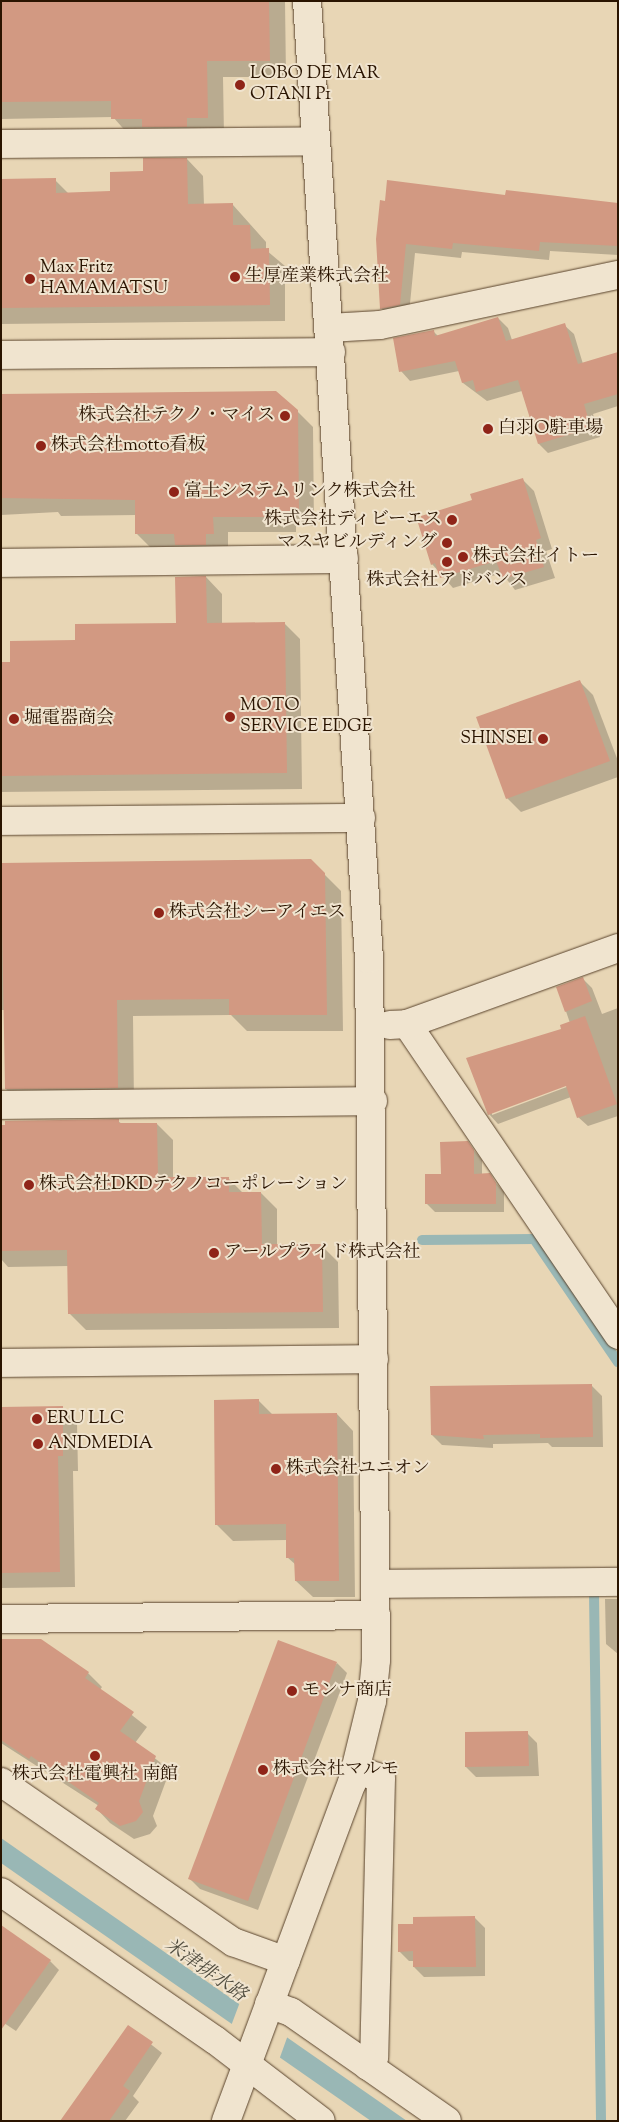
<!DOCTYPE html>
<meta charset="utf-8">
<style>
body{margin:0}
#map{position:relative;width:619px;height:2122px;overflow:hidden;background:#e8d6b5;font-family:"Sorts Mill Goudy","Noto Serif JP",serif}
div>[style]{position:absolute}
.water>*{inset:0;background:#99b7b5}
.pier>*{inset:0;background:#e8d6b5}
.shadow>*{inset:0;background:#0003}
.stream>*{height:10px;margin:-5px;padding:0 5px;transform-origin:5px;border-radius:5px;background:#99b7b5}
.building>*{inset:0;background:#d29982}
.roads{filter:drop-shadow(0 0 1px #5a442d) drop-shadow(0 0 1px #5a442d)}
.minor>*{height:28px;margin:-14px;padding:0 14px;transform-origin:14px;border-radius:14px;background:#f0e4cf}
.dots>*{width:14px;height:14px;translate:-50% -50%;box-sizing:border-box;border:2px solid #f0e4cf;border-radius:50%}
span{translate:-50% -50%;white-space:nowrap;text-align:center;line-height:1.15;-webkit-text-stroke:4px #f0e4cf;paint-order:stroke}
.poi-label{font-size:18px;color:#2a1400}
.left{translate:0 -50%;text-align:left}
.right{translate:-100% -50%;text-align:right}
.water-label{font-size:19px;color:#514d3f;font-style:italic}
.frame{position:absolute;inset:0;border:2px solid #2a1400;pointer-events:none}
</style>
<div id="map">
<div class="water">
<div style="clip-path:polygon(1px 1838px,407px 2121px,371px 2121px,1px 1863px)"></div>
</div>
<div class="pier">
<div style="clip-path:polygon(240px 2002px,288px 2035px,279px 2060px,231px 2026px)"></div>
</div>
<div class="shadow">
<div style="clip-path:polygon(1px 1px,285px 1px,286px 77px,223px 77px,224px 135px,129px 135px,113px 117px,1px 119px)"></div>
<div style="clip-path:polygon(187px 159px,203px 176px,204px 205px,233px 205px,266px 242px,266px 250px,285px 266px,285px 321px,1px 324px,1px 181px,55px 180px,69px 194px,111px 193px,144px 172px)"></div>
<div style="clip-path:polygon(507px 196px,618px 204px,618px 255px,550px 251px,549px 260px,462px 252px,461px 258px,415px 253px,409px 314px,391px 318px,381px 308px,377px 239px)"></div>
<div style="clip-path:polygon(498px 318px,508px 328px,512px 340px,564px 325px,574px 334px,583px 364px,618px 353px,618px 406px,593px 414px,600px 437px,548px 453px,539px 444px,522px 391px,487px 401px,463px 383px,459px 371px,410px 381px,401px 371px,433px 331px,439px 337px)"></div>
<div style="clip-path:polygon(1px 395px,297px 411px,313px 427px,314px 526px,296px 526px,296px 532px,228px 532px,228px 549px,152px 549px,137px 534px,136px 515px,61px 516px,58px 512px,1px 515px)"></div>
<div style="clip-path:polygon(522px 479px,534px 491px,552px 549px,546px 551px,555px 578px,515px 590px,502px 573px,453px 588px,432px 564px,474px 501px)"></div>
<div style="clip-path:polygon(206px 577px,222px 594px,222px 624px,284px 623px,300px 639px,302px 789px,1px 792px,1px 664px,12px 663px,77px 641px,177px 625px)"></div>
<div style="clip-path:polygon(579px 681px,593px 695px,618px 761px,618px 777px,521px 812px,507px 798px)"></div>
<div style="clip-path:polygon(310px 860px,341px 891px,343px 1031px,247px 1031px,231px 1015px,133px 1016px,134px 1104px,22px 1105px,6px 1089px,5px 1010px,1px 1010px,1px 865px)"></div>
<div style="clip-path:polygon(evenodd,583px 979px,592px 988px,602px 1014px,618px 1008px,618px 1116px,588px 1126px,578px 1117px,571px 1097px,498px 1124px,489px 1114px,570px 1023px,558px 988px,583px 979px,571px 1083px,572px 1085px,492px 1115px,492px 1112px,571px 1083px)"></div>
<div style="clip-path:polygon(118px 1121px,122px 1124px,157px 1124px,173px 1140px,173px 1179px,228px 1178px,243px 1193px,261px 1193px,277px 1209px,277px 1246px,321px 1245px,338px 1262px,339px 1328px,86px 1330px,70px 1314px,69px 1266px,8px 1267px,1px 1259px,1px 1127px)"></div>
<div style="clip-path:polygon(467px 1142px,482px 1160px,482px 1175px,489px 1175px,504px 1192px,504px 1212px,435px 1212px,427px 1204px,442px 1175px)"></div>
<div style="clip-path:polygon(592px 1386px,602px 1396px,603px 1447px,552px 1447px,548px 1443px,493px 1444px,493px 1448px,442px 1445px,432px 1435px)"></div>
<div style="clip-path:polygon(259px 1401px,273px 1415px,337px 1414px,353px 1431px,355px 1597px,313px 1597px,296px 1581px,296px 1565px,287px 1557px,287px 1540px,233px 1541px,216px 1524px)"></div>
<div style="clip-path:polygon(1px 1407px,62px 1407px,77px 1423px,78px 1471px,73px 1471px,75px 1587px,1px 1588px)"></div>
<div style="clip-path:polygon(605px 1599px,618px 1599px,618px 1654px,606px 1644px)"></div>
<div style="clip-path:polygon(1px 1640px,88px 1673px,102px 1687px,100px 1690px,147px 1727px,135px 1743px,170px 1770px,153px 1816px,157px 1826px,150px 1834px,134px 1839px,110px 1823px,97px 1809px,99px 1806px,1px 1743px)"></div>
<div style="clip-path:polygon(337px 1663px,347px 1673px,258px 1910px,200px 1889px,190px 1879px)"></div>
<div style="clip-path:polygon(527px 1733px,537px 1743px,539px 1776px,476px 1777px,466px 1767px)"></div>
<div style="clip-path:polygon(475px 1918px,485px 1928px,485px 1976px,424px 1977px,414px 1967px,414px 1961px,409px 1961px,399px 1951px,414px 1925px)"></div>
<div style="clip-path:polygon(50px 1961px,59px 1970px,16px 2031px,1px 2021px)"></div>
<div style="clip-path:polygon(129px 2027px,162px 2053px,133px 2096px,139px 2102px,125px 2121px,62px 2121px)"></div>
</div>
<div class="stream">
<div style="left:422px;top:1240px;width:112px;rotate:-0.5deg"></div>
<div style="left:534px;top:1239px;width:149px;rotate:55.7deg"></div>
<div style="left:594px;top:1592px;width:529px;rotate:89.24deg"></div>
</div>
<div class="building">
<div style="clip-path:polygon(1px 1px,269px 1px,270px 61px,207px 61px,208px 118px,187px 118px,187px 127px,142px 127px,142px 119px,111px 119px,111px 101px,1px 102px)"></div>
<div style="clip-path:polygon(143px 158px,187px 158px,188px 204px,233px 203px,233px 225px,250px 225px,251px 249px,269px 248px,270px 305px,1px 308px,1px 179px,56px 178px,56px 193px,110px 191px,110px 172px,143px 171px)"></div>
<div style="clip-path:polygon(387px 180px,505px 195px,506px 190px,618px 203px,618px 246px,540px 242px,539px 251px,453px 243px,452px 249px,406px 244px,400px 305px,380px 309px,376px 239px,380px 200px,385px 201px)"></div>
<div style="clip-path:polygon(498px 317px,506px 341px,565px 323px,578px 364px,618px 352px,618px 394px,584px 404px,591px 428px,538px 444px,518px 380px,476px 392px,473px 380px,462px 383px,455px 361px,399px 372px,393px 338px,434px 330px,435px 336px)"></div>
<div style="clip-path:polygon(276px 391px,298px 410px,299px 511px,281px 511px,281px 517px,213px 517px,214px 534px,206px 534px,206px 545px,175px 545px,174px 534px,135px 534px,135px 500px,1px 498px,1px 394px)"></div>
<div style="clip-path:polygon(523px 478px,541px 538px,536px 540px,544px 567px,503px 579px,496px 561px,440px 578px,435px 563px,431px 565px,418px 523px,422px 522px,421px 516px,472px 500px,470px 494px)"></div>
<div style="clip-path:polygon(206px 576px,207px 623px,285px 622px,287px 773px,1px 776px,1px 662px,10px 662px,10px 641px,75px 640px,75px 624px,176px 623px,175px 577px)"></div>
<div style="clip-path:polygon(580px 680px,610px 761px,506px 799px,476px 717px)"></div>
<div style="clip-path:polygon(311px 859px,325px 873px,327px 1015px,229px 1015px,229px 999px,117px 1000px,118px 1088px,5px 1089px,1px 863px)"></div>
<div style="clip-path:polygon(583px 977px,592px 1001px,565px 1012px,556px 987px)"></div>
<div style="clip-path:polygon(585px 1016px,617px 1104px,577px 1118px,566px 1086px,488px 1115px,466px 1058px,561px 1029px,560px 1025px)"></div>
<div style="clip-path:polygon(119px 1119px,119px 1123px,157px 1123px,158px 1177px,229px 1177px,229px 1192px,261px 1192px,262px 1244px,322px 1244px,323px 1312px,68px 1314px,67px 1250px,1px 1251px,1px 1125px,5px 1125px,5px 1121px)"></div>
<div style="clip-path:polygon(468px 1141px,474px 1150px,474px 1174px,490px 1173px,496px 1183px,496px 1204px,425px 1204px,425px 1174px,441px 1174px,440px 1142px)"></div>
<div style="clip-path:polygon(592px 1384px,593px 1437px,540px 1438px,540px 1434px,483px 1435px,484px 1439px,431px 1435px,430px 1386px)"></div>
<div style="clip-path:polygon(259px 1399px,259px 1414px,337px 1413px,339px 1581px,295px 1581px,294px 1558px,286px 1558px,286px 1524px,215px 1525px,214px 1400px)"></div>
<div style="clip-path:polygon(63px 1406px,63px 1456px,58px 1456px,60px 1572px,1px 1573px,1px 1407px)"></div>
<div style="clip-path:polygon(1px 1639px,41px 1639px,89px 1672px,85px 1678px,134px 1712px,120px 1731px,156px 1756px,139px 1801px,143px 1812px,136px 1821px,120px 1826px,95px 1809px,99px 1803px,31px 1756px,29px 1759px,1px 1740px)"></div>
<div style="clip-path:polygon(278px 1640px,337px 1662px,248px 1901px,188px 1879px)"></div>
<div style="clip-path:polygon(528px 1731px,529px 1766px,465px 1767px,465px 1732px)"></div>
<div style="clip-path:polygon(475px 1916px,476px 1967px,413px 1967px,413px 1951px,398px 1952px,398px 1924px,413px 1924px,413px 1917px)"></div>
<div style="clip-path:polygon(1px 1925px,51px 1960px,1px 2030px)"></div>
<div style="clip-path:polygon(128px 2025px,153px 2042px,123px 2086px,130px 2091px,109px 2121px,60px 2121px)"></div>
</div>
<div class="roads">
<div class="minor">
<div style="left:1px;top:144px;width:315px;rotate:-0.5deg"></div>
<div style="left:329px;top:328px;width:51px;rotate:-3.4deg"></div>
<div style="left:380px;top:325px;width:243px;rotate:-11.9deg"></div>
<div style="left:1px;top:355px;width:330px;rotate:-0.5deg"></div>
<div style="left:1px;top:563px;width:343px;rotate:-0.7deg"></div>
<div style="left:1px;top:821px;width:360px;rotate:-0.5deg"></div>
<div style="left:407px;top:1024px;width:376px;rotate:55.8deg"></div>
<div style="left:390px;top:1025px;width:17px;rotate:-3deg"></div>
<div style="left:407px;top:1024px;width:224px;rotate:-19.8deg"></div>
<div style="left:1px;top:1105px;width:372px;rotate:-0.6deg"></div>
<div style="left:1px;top:1363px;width:373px;rotate:-0.6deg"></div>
<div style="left:376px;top:1584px;width:242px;rotate:-0.5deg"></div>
<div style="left:1px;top:1619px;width:375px;rotate:-0.6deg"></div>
<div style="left:356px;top:1770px;width:26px;rotate:18deg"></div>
<div style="left:381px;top:1778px;width:279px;rotate:91.4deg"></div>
<div style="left:374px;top:2057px;width:11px;rotate:124deg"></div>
<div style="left:1px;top:1782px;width:282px;rotate:34.6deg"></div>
<div style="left:233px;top:1942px;width:56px;rotate:19.7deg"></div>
<div style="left:1px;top:1892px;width:260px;rotate:34.7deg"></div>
<div style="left:215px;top:2040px;width:133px;rotate:37.4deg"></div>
<div style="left:269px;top:2004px;width:23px;rotate:20deg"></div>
<div style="left:291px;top:2012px;width:190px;rotate:34.9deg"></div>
<div style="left:226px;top:2121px;width:361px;rotate:-69.6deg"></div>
<div style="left:352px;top:1783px;width:84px;rotate:-76.3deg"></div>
<div style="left:372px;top:1701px;width:41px;rotate:-84.4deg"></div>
<div style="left:376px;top:1660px;width:701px;rotate:-90.57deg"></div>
<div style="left:369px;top:959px;width:960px;rotate:-93.7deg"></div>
</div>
</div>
<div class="dots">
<div style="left:240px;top:85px;background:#8f2418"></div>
<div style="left:235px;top:277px;background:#8f2418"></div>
<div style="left:30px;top:279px;background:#8f2418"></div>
<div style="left:285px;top:416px;background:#8f2418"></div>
<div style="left:488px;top:429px;background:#8f2418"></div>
<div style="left:41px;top:446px;background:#8f2418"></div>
<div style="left:174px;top:492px;background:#8f2418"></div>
<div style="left:452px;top:520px;background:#8f2418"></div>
<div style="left:447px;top:543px;background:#8f2418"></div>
<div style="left:463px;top:557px;background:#8f2418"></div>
<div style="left:447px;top:562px;background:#8f2418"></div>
<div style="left:230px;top:717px;background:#8f2418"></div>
<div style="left:14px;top:719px;background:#8f2418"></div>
<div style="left:543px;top:739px;background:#8f2418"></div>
<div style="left:159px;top:913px;background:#8f2418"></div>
<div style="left:29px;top:1185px;background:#8f2418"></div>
<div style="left:214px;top:1253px;background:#8f2418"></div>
<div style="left:37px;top:1419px;background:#8f2418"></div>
<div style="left:38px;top:1444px;background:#8f2418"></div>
<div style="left:276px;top:1469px;background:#8f2418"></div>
<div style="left:292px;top:1691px;background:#8f2418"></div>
<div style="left:95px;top:1756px;background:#8f2418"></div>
<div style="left:263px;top:1770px;background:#8f2418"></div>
</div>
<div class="poi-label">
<span class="left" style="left:250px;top:85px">LOBO DE MAR<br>OTANI P1</span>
<span class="left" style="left:40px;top:279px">Max Fritz<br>HAMAMATSU</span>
<span class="left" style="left:245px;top:277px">生厚産業株式会社</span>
<span class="right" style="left:275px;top:416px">株式会社テクノ・マイス</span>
<span class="left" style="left:498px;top:429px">白羽O駐車場</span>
<span class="left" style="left:51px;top:446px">株式会社motto看板</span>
<span class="left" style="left:184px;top:492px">富士システムリンク株式会社</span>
<span class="right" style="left:442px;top:520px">株式会社ディビーエス</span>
<span class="right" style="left:437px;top:543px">マスヤビルディング</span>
<span class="left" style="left:473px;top:557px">株式会社イトー</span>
<span style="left:447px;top:581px">株式会社アドバンス</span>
<span class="left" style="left:240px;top:717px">MOTO<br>SERVICE EDGE</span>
<span class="left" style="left:24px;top:719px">堀電器商会</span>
<span class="right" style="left:533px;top:739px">SHINSEI</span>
<span class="left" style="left:169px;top:913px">株式会社シーアイエス</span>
<span class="left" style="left:39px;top:1185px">株式会社DKDテクノコーポレーション</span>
<span class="left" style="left:224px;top:1253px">アールプライド株式会社</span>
<span class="left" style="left:47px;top:1419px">ERU LLC</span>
<span class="left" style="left:48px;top:1444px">ANDMEDIA</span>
<span class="left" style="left:286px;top:1469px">株式会社ユニオン</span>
<span class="left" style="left:302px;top:1691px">モンナ商店</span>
<span class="left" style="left:273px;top:1770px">株式会社マルモ</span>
<span style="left:95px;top:1775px">株式会社電興社 南館</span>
</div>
<div class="water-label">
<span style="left:205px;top:1971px;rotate:35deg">米津排水路</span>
</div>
<div class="frame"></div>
</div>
